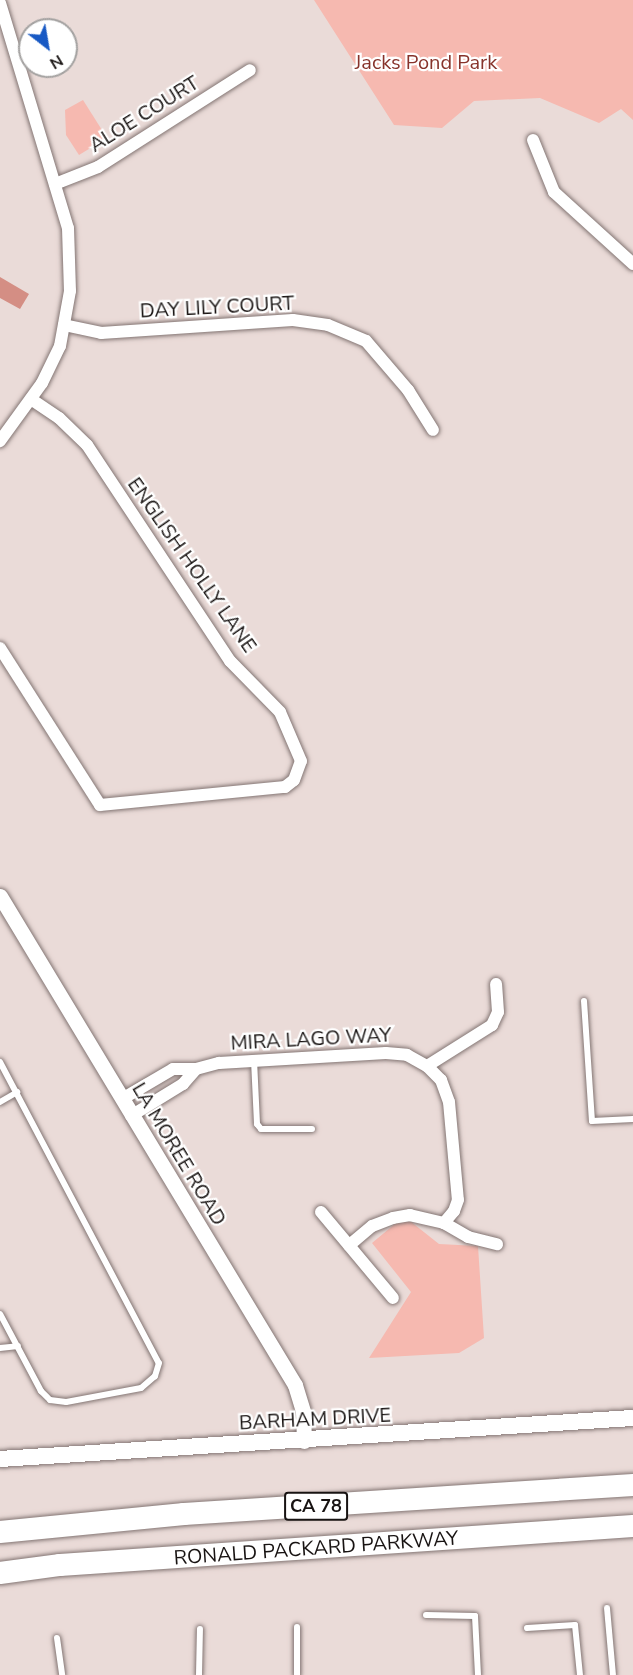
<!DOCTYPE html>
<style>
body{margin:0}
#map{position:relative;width:633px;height:1675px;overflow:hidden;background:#eadbd8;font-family:"Nunito Sans",sans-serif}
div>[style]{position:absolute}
.green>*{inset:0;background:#f6b9b0}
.water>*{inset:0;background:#d48e84}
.roads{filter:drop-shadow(0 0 2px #837573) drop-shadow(0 0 2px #837573)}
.service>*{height:6px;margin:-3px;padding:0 3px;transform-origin:3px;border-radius:3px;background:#fff}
.minor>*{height:12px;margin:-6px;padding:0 6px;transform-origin:6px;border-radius:6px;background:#fff}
.tertiary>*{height:15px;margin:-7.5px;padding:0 7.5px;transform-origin:7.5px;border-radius:7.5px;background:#fff}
.secondary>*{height:16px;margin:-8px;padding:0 8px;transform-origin:8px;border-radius:8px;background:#fff}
.motorway>*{height:22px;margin:-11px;padding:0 11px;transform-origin:11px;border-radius:11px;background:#fff}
span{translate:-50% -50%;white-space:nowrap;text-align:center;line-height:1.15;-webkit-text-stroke:4.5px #fff;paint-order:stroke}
.shield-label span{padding:2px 4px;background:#fff;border:2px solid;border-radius:4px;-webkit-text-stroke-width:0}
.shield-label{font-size:18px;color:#181312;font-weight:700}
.park-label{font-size:20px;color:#87332b}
.street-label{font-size:20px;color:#181312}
.north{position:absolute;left:18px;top:18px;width:60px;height:60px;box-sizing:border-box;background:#fff;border:2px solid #a3a1a0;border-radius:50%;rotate:149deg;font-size:16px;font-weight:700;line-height:24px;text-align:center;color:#181312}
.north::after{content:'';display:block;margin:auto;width:21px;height:27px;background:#1859c4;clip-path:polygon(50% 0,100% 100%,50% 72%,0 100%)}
</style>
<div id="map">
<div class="green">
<div style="clip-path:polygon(314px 0,633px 0,633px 120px,621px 109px,599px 123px,540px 98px,474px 101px,442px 128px,394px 125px)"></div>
<div style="clip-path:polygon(83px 100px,107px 138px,79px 155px,66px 135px,65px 110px)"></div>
<div style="clip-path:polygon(410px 1221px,439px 1244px,478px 1246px,484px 1338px,459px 1353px,369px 1358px,411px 1292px,372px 1243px,396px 1223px)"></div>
</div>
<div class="water">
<div style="clip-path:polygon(0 277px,29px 294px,20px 309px,0 298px)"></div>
</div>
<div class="roads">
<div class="service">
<div style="left:584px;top:1001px;width:120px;rotate:86.2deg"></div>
<div style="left:592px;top:1121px;width:41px;rotate:-2.8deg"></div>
<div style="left:254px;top:1060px;width:64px;rotate:87.3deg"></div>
<div style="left:257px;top:1124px;width:6px;rotate:51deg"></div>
<div style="left:261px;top:1129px;width:51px"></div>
<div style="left:0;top:1062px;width:340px;rotate:62.2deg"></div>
<div style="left:159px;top:1363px;width:14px;rotate:107deg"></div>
<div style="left:155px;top:1376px;width:18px;rotate:139deg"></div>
<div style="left:141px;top:1388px;width:76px;rotate:169.4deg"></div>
<div style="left:66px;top:1402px;width:16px;rotate:-173deg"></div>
<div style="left:50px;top:1400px;width:13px;rotate:-135deg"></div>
<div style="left:41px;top:1391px;width:87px;rotate:-118deg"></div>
<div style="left:0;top:1102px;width:20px;rotate:-30deg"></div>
<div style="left:0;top:1348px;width:18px;rotate:-6deg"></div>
<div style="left:607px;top:1608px;width:67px;rotate:84.9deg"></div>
<div style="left:426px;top:1615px;width:49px;rotate:1.2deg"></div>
<div style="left:475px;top:1616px;width:59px;rotate:87.1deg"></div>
<div style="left:527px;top:1628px;width:48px;rotate:-3.6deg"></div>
<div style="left:575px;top:1625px;width:50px;rotate:84.3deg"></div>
<div style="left:57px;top:1638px;width:37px;rotate:82deg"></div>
<div style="left:199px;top:1675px;width:46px;rotate:-88.8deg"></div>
<div style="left:297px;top:1675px;width:48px;rotate:-90deg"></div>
</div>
<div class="minor">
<div style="left:0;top:3px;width:235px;rotate:73.2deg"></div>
<div style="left:68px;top:228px;width:63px;rotate:88.2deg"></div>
<div style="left:70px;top:291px;width:56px;rotate:100.3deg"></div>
<div style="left:60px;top:346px;width:41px;rotate:115.9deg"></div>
<div style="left:42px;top:383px;width:72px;rotate:125.9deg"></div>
<div style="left:533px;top:140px;width:56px;rotate:68deg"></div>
<div style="left:554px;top:192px;width:107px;rotate:42.3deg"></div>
<div style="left:55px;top:184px;width:46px;rotate:-21.6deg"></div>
<div style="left:98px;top:167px;width:180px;rotate:-32.5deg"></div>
<div style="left:64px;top:325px;width:38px;rotate:12deg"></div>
<div style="left:101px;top:333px;width:192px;rotate:-3.9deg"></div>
<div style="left:293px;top:320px;width:35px;rotate:8deg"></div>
<div style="left:328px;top:325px;width:41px;rotate:22.8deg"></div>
<div style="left:366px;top:341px;width:65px;rotate:49.4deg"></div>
<div style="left:408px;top:390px;width:47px;rotate:58deg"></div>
<div style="left:0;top:648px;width:186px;rotate:57.5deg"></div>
<div style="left:100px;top:805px;width:186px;rotate:-5.6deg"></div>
<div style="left:285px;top:787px;width:11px;rotate:-38deg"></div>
<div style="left:294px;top:780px;width:20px;rotate:-70deg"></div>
<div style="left:301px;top:761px;width:53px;rotate:-113.2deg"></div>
<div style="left:280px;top:712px;width:71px;rotate:-134.4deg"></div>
<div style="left:230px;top:661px;width:259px;rotate:-123.5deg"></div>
<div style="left:87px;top:445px;width:39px;rotate:-136deg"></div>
<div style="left:59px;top:418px;width:34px;rotate:-146deg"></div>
<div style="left:427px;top:1066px;width:77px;rotate:-32.2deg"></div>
<div style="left:492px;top:1025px;width:14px;rotate:-65deg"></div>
<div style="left:498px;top:1012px;width:28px;rotate:-94deg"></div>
<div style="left:196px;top:1069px;width:24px;rotate:-15deg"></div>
<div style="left:219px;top:1063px;width:167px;rotate:-3.4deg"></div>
<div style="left:386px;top:1053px;width:21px;rotate:5deg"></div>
<div style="left:407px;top:1055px;width:23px;rotate:29deg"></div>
<div style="left:427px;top:1066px;width:20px;rotate:45deg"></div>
<div style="left:441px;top:1080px;width:23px;rotate:70deg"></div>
<div style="left:449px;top:1102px;width:98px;rotate:84.8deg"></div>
<div style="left:458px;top:1200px;width:12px;rotate:110deg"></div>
<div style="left:454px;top:1211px;width:16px;rotate:130deg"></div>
<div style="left:444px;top:1223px;width:35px;rotate:-167deg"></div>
<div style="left:410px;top:1215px;width:17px;rotate:170deg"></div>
<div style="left:393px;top:1218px;width:22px;rotate:159deg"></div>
<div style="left:372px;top:1226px;width:30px;rotate:140deg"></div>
<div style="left:122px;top:1099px;width:59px;rotate:-30.5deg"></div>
<div style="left:173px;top:1069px;width:23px"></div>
<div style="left:196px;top:1069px;width:20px;rotate:131deg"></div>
<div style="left:183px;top:1084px;width:61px;rotate:148.4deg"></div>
<div style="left:321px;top:1212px;width:112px;rotate:50.1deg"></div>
<div style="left:444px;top:1223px;width:28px;rotate:30deg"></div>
<div style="left:468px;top:1237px;width:30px;rotate:14deg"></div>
</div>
<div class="tertiary">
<div style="left:0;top:896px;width:571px;rotate:58.9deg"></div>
<div style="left:295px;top:1385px;width:28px;rotate:73deg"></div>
<div style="left:303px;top:1412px;width:29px;rotate:88deg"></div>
</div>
<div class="secondary">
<div style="left:0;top:1459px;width:634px;rotate:-3.71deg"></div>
</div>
<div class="motorway">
<div style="left:0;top:1532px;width:185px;rotate:-5.6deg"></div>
<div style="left:184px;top:1514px;width:450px;rotate:-3.7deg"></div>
<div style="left:0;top:1573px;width:61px;rotate:-7.6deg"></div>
<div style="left:60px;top:1565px;width:574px;rotate:-3.89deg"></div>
</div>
</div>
<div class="shield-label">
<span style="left:316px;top:1506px">CA 78</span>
</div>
<div class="park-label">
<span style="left:426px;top:62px">Jacks Pond Park</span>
</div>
<div class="street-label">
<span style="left:144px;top:114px;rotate:-32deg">ALOE COURT</span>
<span style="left:217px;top:307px;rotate:-3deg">DAY LILY COURT</span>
<span style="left:192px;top:565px;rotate:55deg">ENGLISH HOLLY LANE</span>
<span style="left:311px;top:1039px;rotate:-3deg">MIRA LAGO WAY</span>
<span style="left:179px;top:1154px;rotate:59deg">LA MOREE ROAD</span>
<span style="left:315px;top:1419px;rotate:-3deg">BARHAM DRIVE</span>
<span style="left:316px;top:1548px;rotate:-4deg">RONALD PACKARD PARKWAY</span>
</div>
<div class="north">N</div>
</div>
